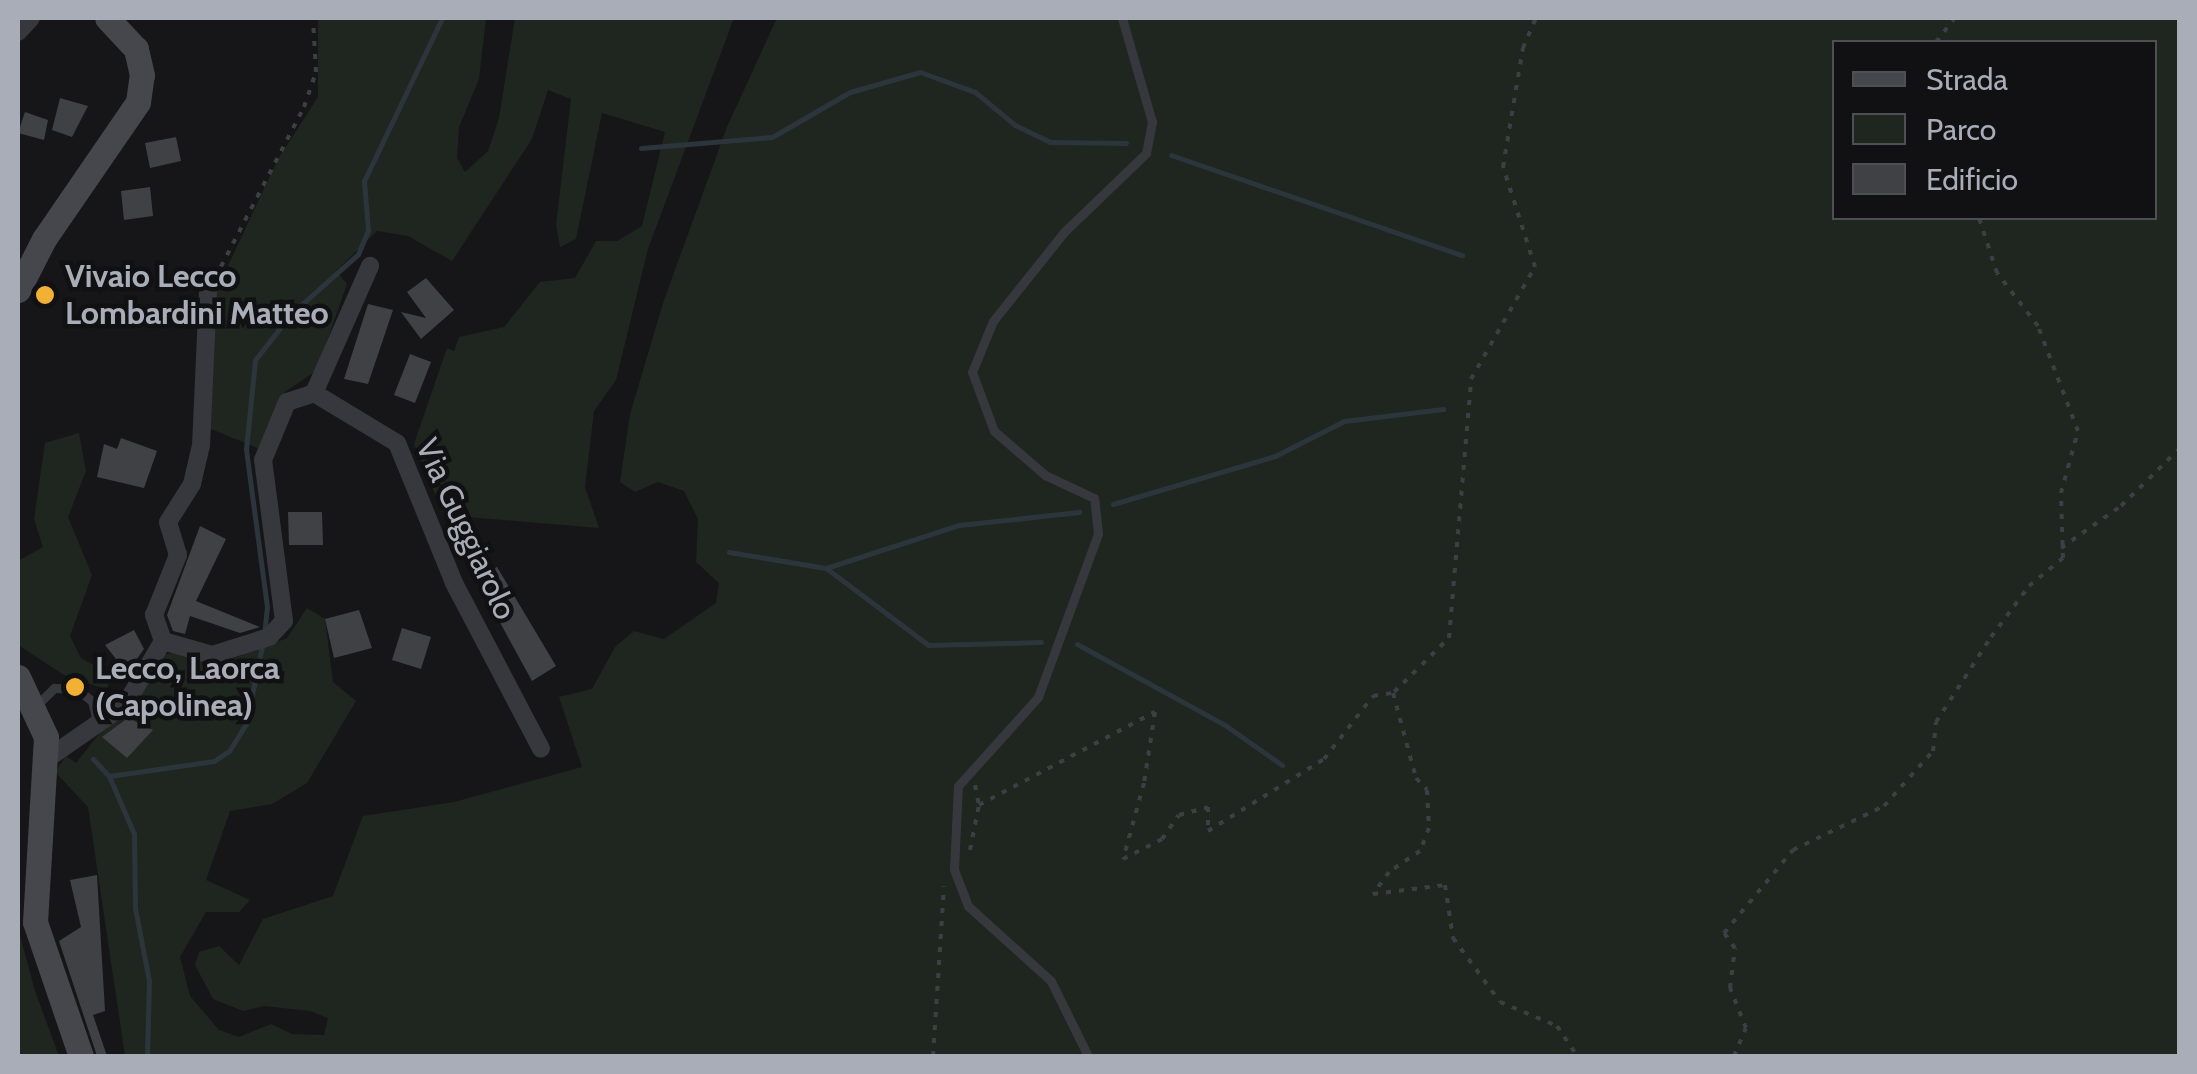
<!DOCTYPE html>
<style>
body{margin:0}
#map{position:relative;width:2197px;height:1074px;overflow:hidden;background:#161618;font-family:Cabin,sans-serif}
div>[style]{position:absolute}
.green>*{inset:0;background:#1e261f}
.stream>*{height:5px;margin:-2.5px;padding:0 2.5px;transform-origin:2.5px;border-radius:2.5px;background:#2c353c}
.building>*{inset:0;background:#404145}
.path>*{height:4px;margin-top:-2px;transform-origin:0;background:repeating-linear-gradient(90deg,#3d3f44 0 5px,transparent 0 13px)}
.service>*{height:9px;margin:-4.5px;padding:0 4.5px;transform-origin:4.5px;border-radius:4.5px;background:#37383d}
.minor>*{height:18px;margin:-9px;padding:0 9px;transform-origin:9px;border-radius:9px;background:#37383d}
.secondary>*{height:25px;margin:-12.5px;padding:0 12.5px;transform-origin:12.5px;border-radius:12.5px;background:#45474d}
.dots>*{width:28px;height:28px;translate:-50% -50%;box-sizing:border-box;border:5px solid #111113;border-radius:50%}
span{translate:-50% -50%;white-space:nowrap;text-align:center;line-height:1.15;-webkit-text-stroke:9px #111113;paint-order:stroke}
.poi-label{font-size:32px;color:#a8adb8;font-weight:700}
.left{translate:0 -50%;text-align:left}
.street-label{font-size:32px;color:#a8adb8}
.frame{position:absolute;inset:0;border:20px solid #a8adb8;pointer-events:none}
.legend{position:absolute;left:1832px;top:40px;width:325px;height:180px;box-sizing:border-box;background:#111113;border:2px solid #4d4f55;margin:0;padding:12px 18px;list-style:none;font-size:30px;color:#a8adb8}
.legend li{display:flex;align-items:center;gap:20px;height:50px}
.legend b{width:50px;border:2px solid #4d4f55}
</style>
<div id="map">
<div class="green">
<div style="clip-path:polygon(318px 18px,486px 18px,479px 79px,459px 127px,457px 158px,465px 172px,488px 151px,499px 118px,515px 18px,734px 18px,648px 249px,616px 380px,594px 411px,585px 487px,599px 528px,444px 515px,414px 444px,447px 348px,454px 351px,459px 337px,504px 327px,540px 282px,575px 278px,596px 241px,617px 241px,642px 226px,665px 132px,602px 113px,576px 239px,560px 247px,556px 225px,571px 99px,548px 90px,532px 139px,452px 261px,408px 236px,377px 231px,336px 271px,347px 284px,317px 370px,285px 392px,260px 449px,206px 427px,211px 302px,278px 159px,318px 97px)"></div>
<div style="clip-path:polygon(evenodd,777px 18px,2179px 18px,2179px 1056px,125px 1056px,88px 807px,55px 772px,66px 756px,76px 763px,162px 655px,181px 651px,208px 664px,227px 661px,287px 638px,307px 608px,325px 619px,333px 682px,356px 701px,307px 783px,272px 804px,230px 811px,206px 880px,250px 900px,239px 912px,206px 912px,180px 957px,190px 996px,219px 1030px,239px 1037px,271px 1024px,292px 1034px,324px 1035px,328px 1018px,310px 1011px,264px 1006px,243px 1011px,213px 999px,195px 965px,199px 952px,219px 946px,239px 965px,263px 919px,333px 896px,363px 816px,454px 802px,582px 767px,559px 697px,592px 689px,615px 647px,634px 631px,664px 639px,716px 603px,719px 583px,696px 562px,698px 519px,684px 491px,658px 482px,635px 492px,620px 482px,630px 414px,664px 300px,727px 127px,777px 18px,1834px 42px,2154px 42px,2154px 218px,1834px 218px,1834px 42px)"></div>
<div style="clip-path:polygon(79px 433px,86px 471px,68px 517px,92px 575px,70px 636px,81px 658px,109px 674px,108px 690px,64px 675px,18px 645px,18px 561px,43px 547px,34px 519px,45px 443px)"></div>
<div style="clip-path:polygon(18px 928px,35px 991px,59px 1056px,18px 1056px)"></div>
</div>
<div class="stream">
<div style="left:641px;top:148px;width:131px;rotate:-4.8deg"></div>
<div style="left:772px;top:137px;width:90px;rotate:-30deg"></div>
<div style="left:850px;top:92px;width:73px;rotate:-15.9deg"></div>
<div style="left:920px;top:72px;width:59px;rotate:20deg"></div>
<div style="left:975px;top:92px;width:52px;rotate:39.5deg"></div>
<div style="left:1015px;top:125px;width:39px;rotate:26deg"></div>
<div style="left:1050px;top:142px;width:76px;rotate:0.8deg"></div>
<div style="left:1171px;top:155px;width:308px;rotate:19deg"></div>
<div style="left:1113px;top:504px;width:169px;rotate:-16.5deg"></div>
<div style="left:1275px;top:456px;width:77px;rotate:-26.9deg"></div>
<div style="left:1344px;top:421px;width:100px;rotate:-6.9deg"></div>
<div style="left:729px;top:552px;width:98px;rotate:9.4deg"></div>
<div style="left:826px;top:568px;width:140px;rotate:-17.9deg"></div>
<div style="left:959px;top:525px;width:121px;rotate:-6.2deg"></div>
<div style="left:826px;top:568px;width:128px;rotate:37deg"></div>
<div style="left:928px;top:645px;width:113px;rotate:-1.5deg"></div>
<div style="left:264px;top:635px;width:28px;rotate:-84deg"></div>
<div style="left:267px;top:607px;width:159px;rotate:-97.6deg"></div>
<div style="left:246px;top:449px;width:89px;rotate:-84.2deg"></div>
<div style="left:255px;top:360px;width:58px;rotate:-52deg"></div>
<div style="left:291px;top:314px;width:90px;rotate:-41.8deg"></div>
<div style="left:358px;top:254px;width:26px;rotate:-67deg"></div>
<div style="left:368px;top:230px;width:49px;rotate:-94.7deg"></div>
<div style="left:364px;top:181px;width:181px;rotate:-64.4deg"></div>
<div style="left:1077px;top:644px;width:169px;rotate:28.7deg"></div>
<div style="left:1225px;top:725px;width:70px;rotate:35.1deg"></div>
<div style="left:93px;top:759px;width:23px;rotate:47deg"></div>
<div style="left:109px;top:776px;width:63px;rotate:66.7deg"></div>
<div style="left:134px;top:834px;width:74px;rotate:89.2deg"></div>
<div style="left:135px;top:908px;width:74px;rotate:79.1deg"></div>
<div style="left:149px;top:981px;width:75px;rotate:91.5deg"></div>
<div style="left:109px;top:776px;width:106px;rotate:-8.1deg"></div>
<div style="left:214px;top:761px;width:18px;rotate:-34deg"></div>
<div style="left:229px;top:751px;width:32px;rotate:-58deg"></div>
<div style="left:246px;top:724px;width:80px;rotate:-78.4deg"></div>
</div>
<div class="building">
<div style="clip-path:polygon(60px 98px,88px 106px,72px 137px,52px 130px)"></div>
<div style="clip-path:polygon(25px 112px,48px 120px,44px 140px,18px 133px)"></div>
<div style="clip-path:polygon(176px 137px,181px 161px,150px 168px,145px 143px)"></div>
<div style="clip-path:polygon(150px 187px,153px 216px,124px 220px,121px 191px)"></div>
<div style="clip-path:polygon(426px 278px,454px 310px,421px 339px,401px 312px,426px 318px,407px 292px)"></div>
<div style="clip-path:polygon(368px 304px,393px 310px,368px 384px,344px 379px)"></div>
<div style="clip-path:polygon(410px 354px,431px 362px,415px 403px,394px 395px)"></div>
<div style="clip-path:polygon(121px 438px,157px 451px,144px 488px,97px 477px,104px 444px,117px 449px)"></div>
<div style="clip-path:polygon(288px 512px,322px 512px,323px 545px,289px 545px)"></div>
<div style="clip-path:polygon(200px 526px,226px 539px,196px 601px,260px 627px,240px 633px,190px 616px,185px 634px,173px 631px,167px 615px)"></div>
<div style="clip-path:polygon(497px 567px,556px 666px,532px 681px,475px 577px)"></div>
<div style="clip-path:polygon(359px 610px,372px 648px,334px 658px,325px 619px)"></div>
<div style="clip-path:polygon(402px 628px,431px 637px,421px 669px,392px 660px)"></div>
<div style="clip-path:polygon(134px 630px,144px 649px,127px 673px,105px 645px)"></div>
<div style="clip-path:polygon(128px 718px,153px 730px,127px 758px,102px 737px)"></div>
<div style="clip-path:polygon(97px 875px,105px 1011px,93px 1015px,107px 1056px,97px 1056px,59px 941px,81px 927px,70px 880px)"></div>
</div>
<div class="path">
<div style="left:1936px;top:42px;width:31px;rotate:-52deg"></div>
<div style="left:215px;top:278px;width:193px;rotate:-62.5deg"></div>
<div style="left:304px;top:107px;width:37px;rotate:-71deg"></div>
<div style="left:316px;top:72px;width:54px;rotate:-93.2deg"></div>
<div style="left:2061px;top:548px;width:73px;rotate:-35deg"></div>
<div style="left:2121px;top:506px;width:83px;rotate:-44.5deg"></div>
<div style="left:1394px;top:692px;width:77px;rotate:-44.5deg"></div>
<div style="left:1449px;top:638px;width:260px;rotate:-85.1deg"></div>
<div style="left:1471px;top:379px;width:129px;rotate:-60.3deg"></div>
<div style="left:1535px;top:267px;width:105px;rotate:-107.7deg"></div>
<div style="left:1503px;top:167px;width:121px;rotate:-80.5deg"></div>
<div style="left:1523px;top:48px;width:33px;rotate:-67deg"></div>
<div style="left:975px;top:785px;width:20px;rotate:79deg"></div>
<div style="left:970px;top:850px;width:46px;rotate:-78.7deg"></div>
<div style="left:979px;top:805px;width:199px;rotate:-27.9deg"></div>
<div style="left:1155px;top:712px;width:72px;rotate:98.8deg"></div>
<div style="left:1144px;top:783px;width:79px;rotate:105.4deg"></div>
<div style="left:1123px;top:859px;width:44px;rotate:-27.1deg"></div>
<div style="left:1162px;top:839px;width:29px;rotate:-55deg"></div>
<div style="left:1179px;top:815px;width:30px;rotate:-15deg"></div>
<div style="left:1208px;top:807px;width:24px;rotate:90deg"></div>
<div style="left:1208px;top:831px;width:137px;rotate:-31.8deg"></div>
<div style="left:1324px;top:759px;width:80px;rotate:-52.1deg"></div>
<div style="left:1373px;top:696px;width:20px;rotate:-9deg"></div>
<div style="left:1393px;top:693px;width:88px;rotate:74.9deg"></div>
<div style="left:1416px;top:778px;width:16px;rotate:47deg"></div>
<div style="left:1427px;top:790px;width:38px;rotate:87deg"></div>
<div style="left:1429px;top:828px;width:25px;rotate:111deg"></div>
<div style="left:1420px;top:851px;width:37px;rotate:146deg"></div>
<div style="left:1389px;top:872px;width:27px;rotate:126deg"></div>
<div style="left:1373px;top:894px;width:73px;rotate:-7.1deg"></div>
<div style="left:1445px;top:885px;width:54px;rotate:81.4deg"></div>
<div style="left:1453px;top:938px;width:79px;rotate:53.7deg"></div>
<div style="left:1500px;top:1002px;width:62px;rotate:22.8deg"></div>
<div style="left:1557px;top:1026px;width:36px;rotate:56deg"></div>
<div style="left:933px;top:1056px;width:170px;rotate:-86.3deg"></div>
<div style="left:1734px;top:1056px;width:30px;rotate:-67deg"></div>
<div style="left:1746px;top:1028px;width:43px;rotate:-111.8deg"></div>
<div style="left:1730px;top:988px;width:40px;rotate:-82.9deg"></div>
<div style="left:1735px;top:948px;width:19px;rotate:-126deg"></div>
<div style="left:1724px;top:933px;width:108px;rotate:-50.3deg"></div>
<div style="left:1793px;top:850px;width:101px;rotate:-25.8deg"></div>
<div style="left:1884px;top:806px;width:74px;rotate:-48.3deg"></div>
<div style="left:1933px;top:751px;width:29px;rotate:-84deg"></div>
<div style="left:1936px;top:722px;width:101px;rotate:-57.1deg"></div>
<div style="left:1991px;top:637px;width:64px;rotate:-53.3deg"></div>
<div style="left:2029px;top:586px;width:44px;rotate:-39.5deg"></div>
<div style="left:2063px;top:558px;width:65px;rotate:-91.8deg"></div>
<div style="left:2061px;top:493px;width:64px;rotate:-74.7deg"></div>
<div style="left:2078px;top:431px;width:112px;rotate:-110.9deg"></div>
<div style="left:2038px;top:326px;width:67px;rotate:-127.7deg"></div>
<div style="left:1997px;top:273px;width:58px;rotate:-108.1deg"></div>
</div>
<div class="service">
<div style="left:37px;top:705px;width:24px;rotate:-45deg"></div>
<div style="left:54px;top:688px;width:23px;rotate:2deg"></div>
<div style="left:77px;top:689px;width:19px;rotate:39deg"></div>
<div style="left:92px;top:701px;width:21px;rotate:76deg"></div>
<div style="left:1088px;top:1056px;width:84px;rotate:-116.3deg"></div>
<div style="left:1051px;top:981px;width:112px;rotate:-137.9deg"></div>
<div style="left:968px;top:906px;width:39px;rotate:-111deg"></div>
<div style="left:954px;top:870px;width:84px;rotate:-87.3deg"></div>
<div style="left:958px;top:786px;width:120px;rotate:-48deg"></div>
<div style="left:1038px;top:697px;width:174px;rotate:-69.8deg"></div>
<div style="left:1098px;top:534px;width:36px;rotate:-96deg"></div>
<div style="left:1094px;top:498px;width:54px;rotate:-154.9deg"></div>
<div style="left:1045px;top:475px;width:67px;rotate:-139.2deg"></div>
<div style="left:994px;top:431px;width:63px;rotate:-110.4deg"></div>
<div style="left:972px;top:372px;width:55px;rotate:-67.6deg"></div>
<div style="left:993px;top:321px;width:114px;rotate:-51.4deg"></div>
<div style="left:1064px;top:232px;width:114px;rotate:-43.9deg"></div>
<div style="left:1146px;top:153px;width:32px;rotate:-79deg"></div>
<div style="left:1152px;top:122px;width:108px;rotate:-106.1deg"></div>
</div>
<div class="minor">
<div style="left:18px;top:32px;width:19px;rotate:-47deg"></div>
<div style="left:314px;top:393px;width:139px;rotate:-66.2deg"></div>
<div style="left:163px;top:641px;width:51px;rotate:15.9deg"></div>
<div style="left:212px;top:655px;width:60px;rotate:-17.5deg"></div>
<div style="left:269px;top:637px;width:22px;rotate:-47deg"></div>
<div style="left:284px;top:621px;width:162px;rotate:-97.4deg"></div>
<div style="left:263px;top:460px;width:63px;rotate:-67.5deg"></div>
<div style="left:287px;top:402px;width:28px;rotate:-18deg"></div>
<div style="left:314px;top:393px;width:97px;rotate:31.1deg"></div>
<div style="left:397px;top:443px;width:151px;rotate:67.8deg"></div>
<div style="left:454px;top:583px;width:187px;rotate:62.3deg"></div>
<div style="left:44px;top:761px;width:100px;rotate:-34.8deg"></div>
<div style="left:126px;top:704px;width:73px;rotate:-59.6deg"></div>
<div style="left:163px;top:641px;width:28px;rotate:-109deg"></div>
<div style="left:154px;top:615px;width:65px;rotate:-68.2deg"></div>
<div style="left:178px;top:555px;width:34px;rotate:-107deg"></div>
<div style="left:168px;top:522px;width:45px;rotate:-57.7deg"></div>
<div style="left:192px;top:484px;width:39px;rotate:-77deg"></div>
<div style="left:201px;top:446px;width:155px;rotate:-87.4deg"></div>
</div>
<div class="secondary">
<div style="left:18px;top:290px;width:57px;rotate:-63deg"></div>
<div style="left:44px;top:239px;width:166px;rotate:-55.5deg"></div>
<div style="left:138px;top:102px;width:27px;rotate:-82deg"></div>
<div style="left:142px;top:75px;width:27px;rotate:-103deg"></div>
<div style="left:136px;top:49px;width:42px;rotate:-133.1deg"></div>
<div style="left:18px;top:677px;width:66px;rotate:65deg"></div>
<div style="left:46px;top:737px;width:185px;rotate:93.4deg"></div>
<div style="left:35px;top:922px;width:142px;rotate:71.1deg"></div>
</div>
<div class="dots">
<div style="left:45px;top:295px;background:#f2b134"></div>
<div style="left:75px;top:687px;background:#f2b134"></div>
</div>
<div class="poi-label">
<span class="left" style="left:65px;top:295px">Vivaio Lecco<br>Lombardini Matteo</span>
<span class="left" style="left:95px;top:687px">Lecco, Laorca<br>(Capolinea)</span>
</div>
<div class="street-label">
<span style="left:466px;top:529px;rotate:65deg">Via Guggiarolo</span>
</div>
<div class="frame"></div>
<ul class="legend">
<li><b style="height:12px;background:#45474d"></b>Strada</li>
<li><b style="height:28px;background:#1e261f"></b>Parco</li>
<li><b style="height:28px;background:#404145"></b>Edificio</li>
</ul>
</div>
